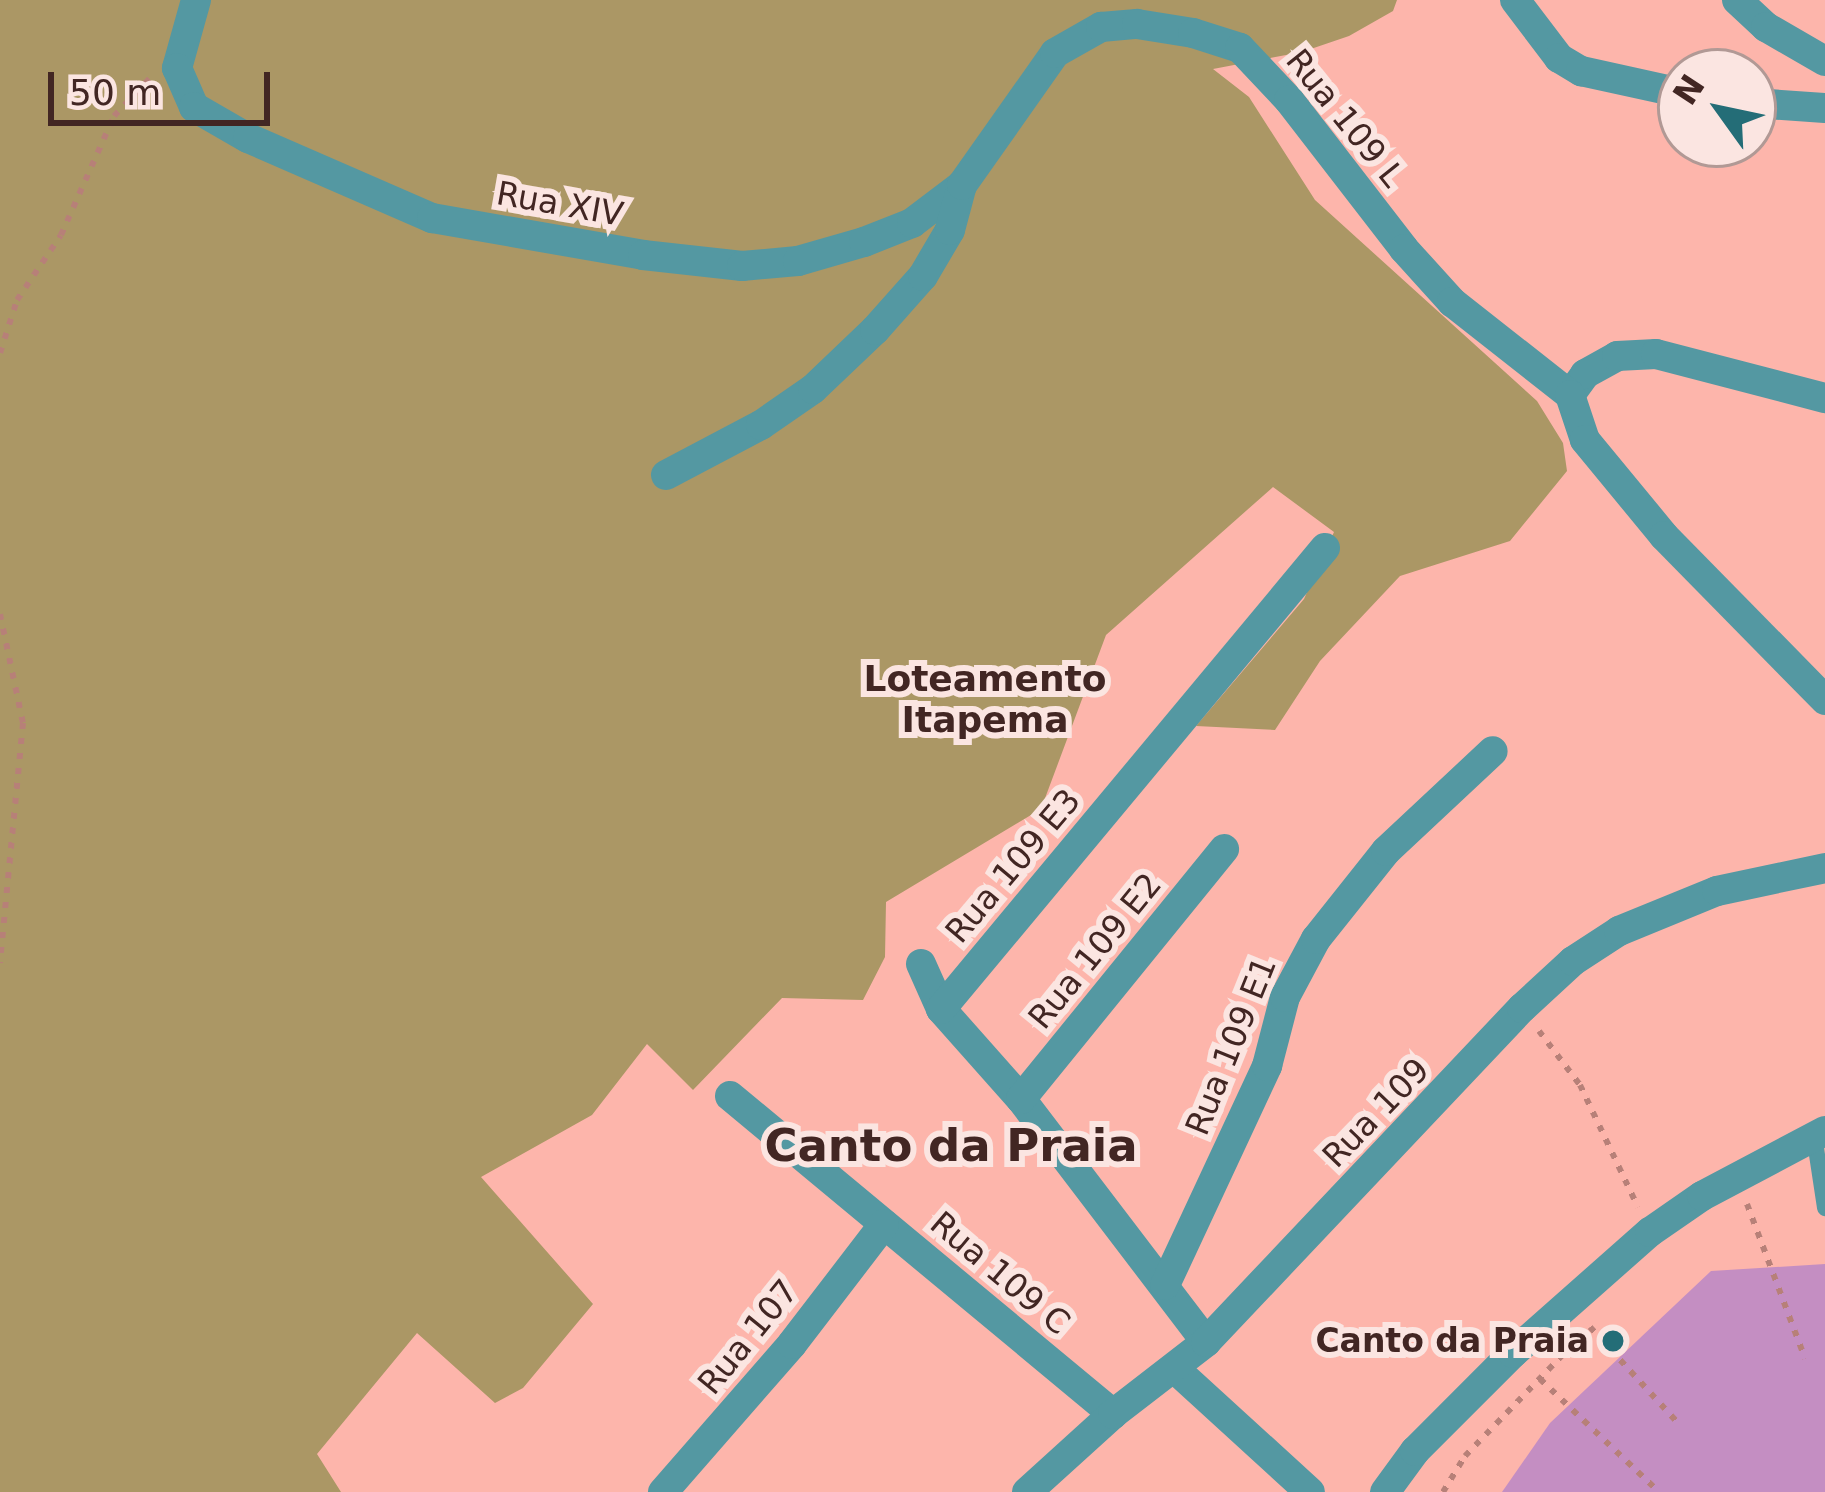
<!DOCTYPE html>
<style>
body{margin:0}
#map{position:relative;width:1825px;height:1492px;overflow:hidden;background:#fdb5ab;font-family:"DejaVu Sans",sans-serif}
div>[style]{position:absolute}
.green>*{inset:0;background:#ab9765}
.water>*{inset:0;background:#c48ec2}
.path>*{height:6px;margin-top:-3px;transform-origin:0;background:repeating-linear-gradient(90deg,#b78078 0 6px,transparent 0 15px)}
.lane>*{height:16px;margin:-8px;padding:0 8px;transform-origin:8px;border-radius:8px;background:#5498a2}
.street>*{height:30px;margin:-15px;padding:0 15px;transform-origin:15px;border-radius:15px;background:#5498a2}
.dots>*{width:33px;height:33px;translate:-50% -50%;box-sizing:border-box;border:6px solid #fbe5e1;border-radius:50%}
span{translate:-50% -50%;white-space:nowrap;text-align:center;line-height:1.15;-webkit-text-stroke:12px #fbe5e1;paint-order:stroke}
.street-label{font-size:33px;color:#422623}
.poi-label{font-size:33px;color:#422623;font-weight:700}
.right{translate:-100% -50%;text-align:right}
.neighbourhood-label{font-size:36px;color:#422623;font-weight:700}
.district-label{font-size:45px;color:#422623;font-weight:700}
.north{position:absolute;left:1657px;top:48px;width:120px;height:120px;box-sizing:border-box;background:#fbe5e1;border:3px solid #b19995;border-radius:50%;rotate:303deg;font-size:33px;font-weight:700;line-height:48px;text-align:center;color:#422623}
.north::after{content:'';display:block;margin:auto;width:42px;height:54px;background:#246d77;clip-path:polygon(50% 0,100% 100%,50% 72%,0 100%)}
.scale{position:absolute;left:48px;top:72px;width:222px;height:54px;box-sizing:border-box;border:6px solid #422623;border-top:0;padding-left:15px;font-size:36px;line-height:42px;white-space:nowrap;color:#422623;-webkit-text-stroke:9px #fbe5e1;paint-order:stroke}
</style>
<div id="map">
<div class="green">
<div style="clip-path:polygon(0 0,1397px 0,1393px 11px,1349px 36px,1302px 52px,1213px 69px,1249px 97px,1315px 200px,1537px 401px,1563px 443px,1567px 471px,1510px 541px,1400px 576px,1320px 661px,1275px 730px,1196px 726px,1304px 599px,1334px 532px,1273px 487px,1106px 635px,1041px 809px,886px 902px,885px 957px,863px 1000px,782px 998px,693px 1090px,647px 1044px,592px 1115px,481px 1177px,593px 1304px,523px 1388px,495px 1403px,417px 1333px,317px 1454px,341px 1492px,0 1492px)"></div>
</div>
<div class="water">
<div style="clip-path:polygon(1825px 1264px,1825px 1492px,1502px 1492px,1550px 1423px,1711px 1271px)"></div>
</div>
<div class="path">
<div style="left:0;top:353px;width:56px;rotate:-72.2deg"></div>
<div style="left:17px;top:300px;width:78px;rotate:-55.9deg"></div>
<div style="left:61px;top:235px;width:130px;rotate:-66deg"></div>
<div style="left:114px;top:116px;width:55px;rotate:-46.5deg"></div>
<div style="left:0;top:614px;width:111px;rotate:78.1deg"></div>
<div style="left:23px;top:723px;width:241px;rotate:95.5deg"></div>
<div style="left:1539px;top:1031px;width:68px;rotate:52.8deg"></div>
<div style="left:1580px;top:1085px;width:135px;rotate:64.6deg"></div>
<div style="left:1747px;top:1204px;width:165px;rotate:69.4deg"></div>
<div style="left:1590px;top:1327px;width:129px;rotate:47.5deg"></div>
<div style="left:1540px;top:1379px;width:164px;rotate:43.5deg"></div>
<div style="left:1443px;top:1492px;width:42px;rotate:-58.6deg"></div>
<div style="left:1465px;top:1456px;width:164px;rotate:-46deg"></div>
</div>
<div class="lane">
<div style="left:1814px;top:1135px;width:74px;rotate:81.4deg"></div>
</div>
<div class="street">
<div style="left:196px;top:0;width:71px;rotate:105.6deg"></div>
<div style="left:177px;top:68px;width:43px;rotate:66.4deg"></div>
<div style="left:194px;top:107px;width:62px;rotate:29.9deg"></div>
<div style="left:248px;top:138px;width:201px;rotate:23.5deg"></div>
<div style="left:432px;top:218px;width:214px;rotate:9.9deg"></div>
<div style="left:643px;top:255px;width:100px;rotate:6.3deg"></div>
<div style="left:742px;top:266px;width:56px;rotate:-5.1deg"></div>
<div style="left:798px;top:261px;width:69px;rotate:-16.1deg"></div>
<div style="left:864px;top:242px;width:52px;rotate:-21.6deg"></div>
<div style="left:912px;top:223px;width:63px;rotate:-37.2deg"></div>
<div style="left:1515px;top:0;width:73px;rotate:52.8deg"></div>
<div style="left:1559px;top:58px;width:26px;rotate:31deg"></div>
<div style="left:1581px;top:71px;width:102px;rotate:12.4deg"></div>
<div style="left:1737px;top:0;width:40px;rotate:43deg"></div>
<div style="left:1766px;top:27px;width:68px;rotate:30deg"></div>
<div style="left:1753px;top:103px;width:72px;rotate:4deg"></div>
<div style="left:1570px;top:395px;width:26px;rotate:-54deg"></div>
<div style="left:1585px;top:374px;width:37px;rotate:-29deg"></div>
<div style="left:1617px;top:356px;width:39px;rotate:-3deg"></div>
<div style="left:1656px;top:354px;width:175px;rotate:14.6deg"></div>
<div style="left:666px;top:475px;width:107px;rotate:-27.8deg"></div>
<div style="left:761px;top:425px;width:63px;rotate:-34.7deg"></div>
<div style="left:813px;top:389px;width:86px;rotate:-43.6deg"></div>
<div style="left:875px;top:330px;width:72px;rotate:-48.4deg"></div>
<div style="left:923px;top:276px;width:53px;rotate:-59.6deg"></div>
<div style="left:950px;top:230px;width:47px;rotate:-75.1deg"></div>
<div style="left:962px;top:185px;width:161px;rotate:-54.8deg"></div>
<div style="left:1055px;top:53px;width:53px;rotate:-29.5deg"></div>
<div style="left:1101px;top:27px;width:36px;rotate:-5deg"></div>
<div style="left:1137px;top:24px;width:57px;rotate:9.1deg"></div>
<div style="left:1193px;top:33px;width:49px;rotate:17.7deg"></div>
<div style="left:1240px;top:48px;width:71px;rotate:46.7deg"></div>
<div style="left:1289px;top:100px;width:188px;rotate:52.3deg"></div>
<div style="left:1404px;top:249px;width:72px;rotate:47.8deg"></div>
<div style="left:1452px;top:302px;width:150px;rotate:38.2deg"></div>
<div style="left:1570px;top:395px;width:47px;rotate:71.6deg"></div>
<div style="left:1585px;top:440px;width:124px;rotate:50.5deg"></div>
<div style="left:1664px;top:536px;width:230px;rotate:45.5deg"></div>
<div style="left:921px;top:964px;width:49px;rotate:66deg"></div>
<div style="left:941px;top:1009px;width:120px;rotate:48.4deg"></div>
<div style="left:1021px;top:1099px;width:305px;rotate:52.7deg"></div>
<div style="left:941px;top:1009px;width:600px;rotate:-50.21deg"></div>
<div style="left:730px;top:1096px;width:498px;rotate:39.7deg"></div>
<div style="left:1021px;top:1099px;width:322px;rotate:-50.9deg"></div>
<div style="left:1165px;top:1285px;width:242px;rotate:-65deg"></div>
<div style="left:1267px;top:1066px;width:71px;rotate:-75.4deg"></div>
<div style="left:1285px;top:997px;width:66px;rotate:-61.9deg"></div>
<div style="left:1316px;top:939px;width:112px;rotate:-51.5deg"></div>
<div style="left:1386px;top:851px;width:146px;rotate:-43.1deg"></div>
<div style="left:1174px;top:1368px;width:184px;rotate:42.4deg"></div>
<div style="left:663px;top:1492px;width:196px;rotate:-48.9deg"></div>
<div style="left:792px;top:1344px;width:151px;rotate:-52.5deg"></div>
<div style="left:1027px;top:1492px;width:116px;rotate:-42.2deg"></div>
<div style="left:1113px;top:1414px;width:118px;rotate:-37.7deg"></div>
<div style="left:1206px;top:1342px;width:460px;rotate:-46.6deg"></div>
<div style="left:1522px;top:1008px;width:69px;rotate:-42.7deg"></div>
<div style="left:1573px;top:961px;width:55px;rotate:-33.1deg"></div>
<div style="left:1619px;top:931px;width:106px;rotate:-22.2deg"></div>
<div style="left:1717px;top:891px;width:110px;rotate:-12deg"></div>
<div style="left:1385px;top:1492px;width:51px;rotate:-53.8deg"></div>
<div style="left:1415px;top:1451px;width:139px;rotate:-45deg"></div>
<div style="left:1513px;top:1353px;width:183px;rotate:-41.5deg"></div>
<div style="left:1650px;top:1232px;width:63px;rotate:-34.7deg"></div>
<div style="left:1702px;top:1196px;width:139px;rotate:-27.9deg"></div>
</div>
<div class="dots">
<div style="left:1613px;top:1341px;background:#246d77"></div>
</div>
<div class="street-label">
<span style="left:1345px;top:118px;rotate:51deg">Rua 109 L</span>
<span style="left:560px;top:204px;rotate:10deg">Rua XIV</span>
<span style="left:1013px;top:866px;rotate:-50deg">Rua 109 E3</span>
<span style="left:1095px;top:951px;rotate:-51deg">Rua 109 E2</span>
<span style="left:1231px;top:1046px;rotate:-68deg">Rua 109 E1</span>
<span style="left:1376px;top:1113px;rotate:-46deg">Rua 109</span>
<span style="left:1000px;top:1273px;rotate:40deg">Rua 109 C</span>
<span style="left:748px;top:1337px;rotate:-51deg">Rua 107</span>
</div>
<div class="poi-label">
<span class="right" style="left:1589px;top:1341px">Canto da Praia</span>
</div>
<div class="neighbourhood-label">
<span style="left:985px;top:699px">Loteamento<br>Itapema</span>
</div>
<div class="district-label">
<span style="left:951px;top:1146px">Canto da Praia</span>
</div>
<div class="north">N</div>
<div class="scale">50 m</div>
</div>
